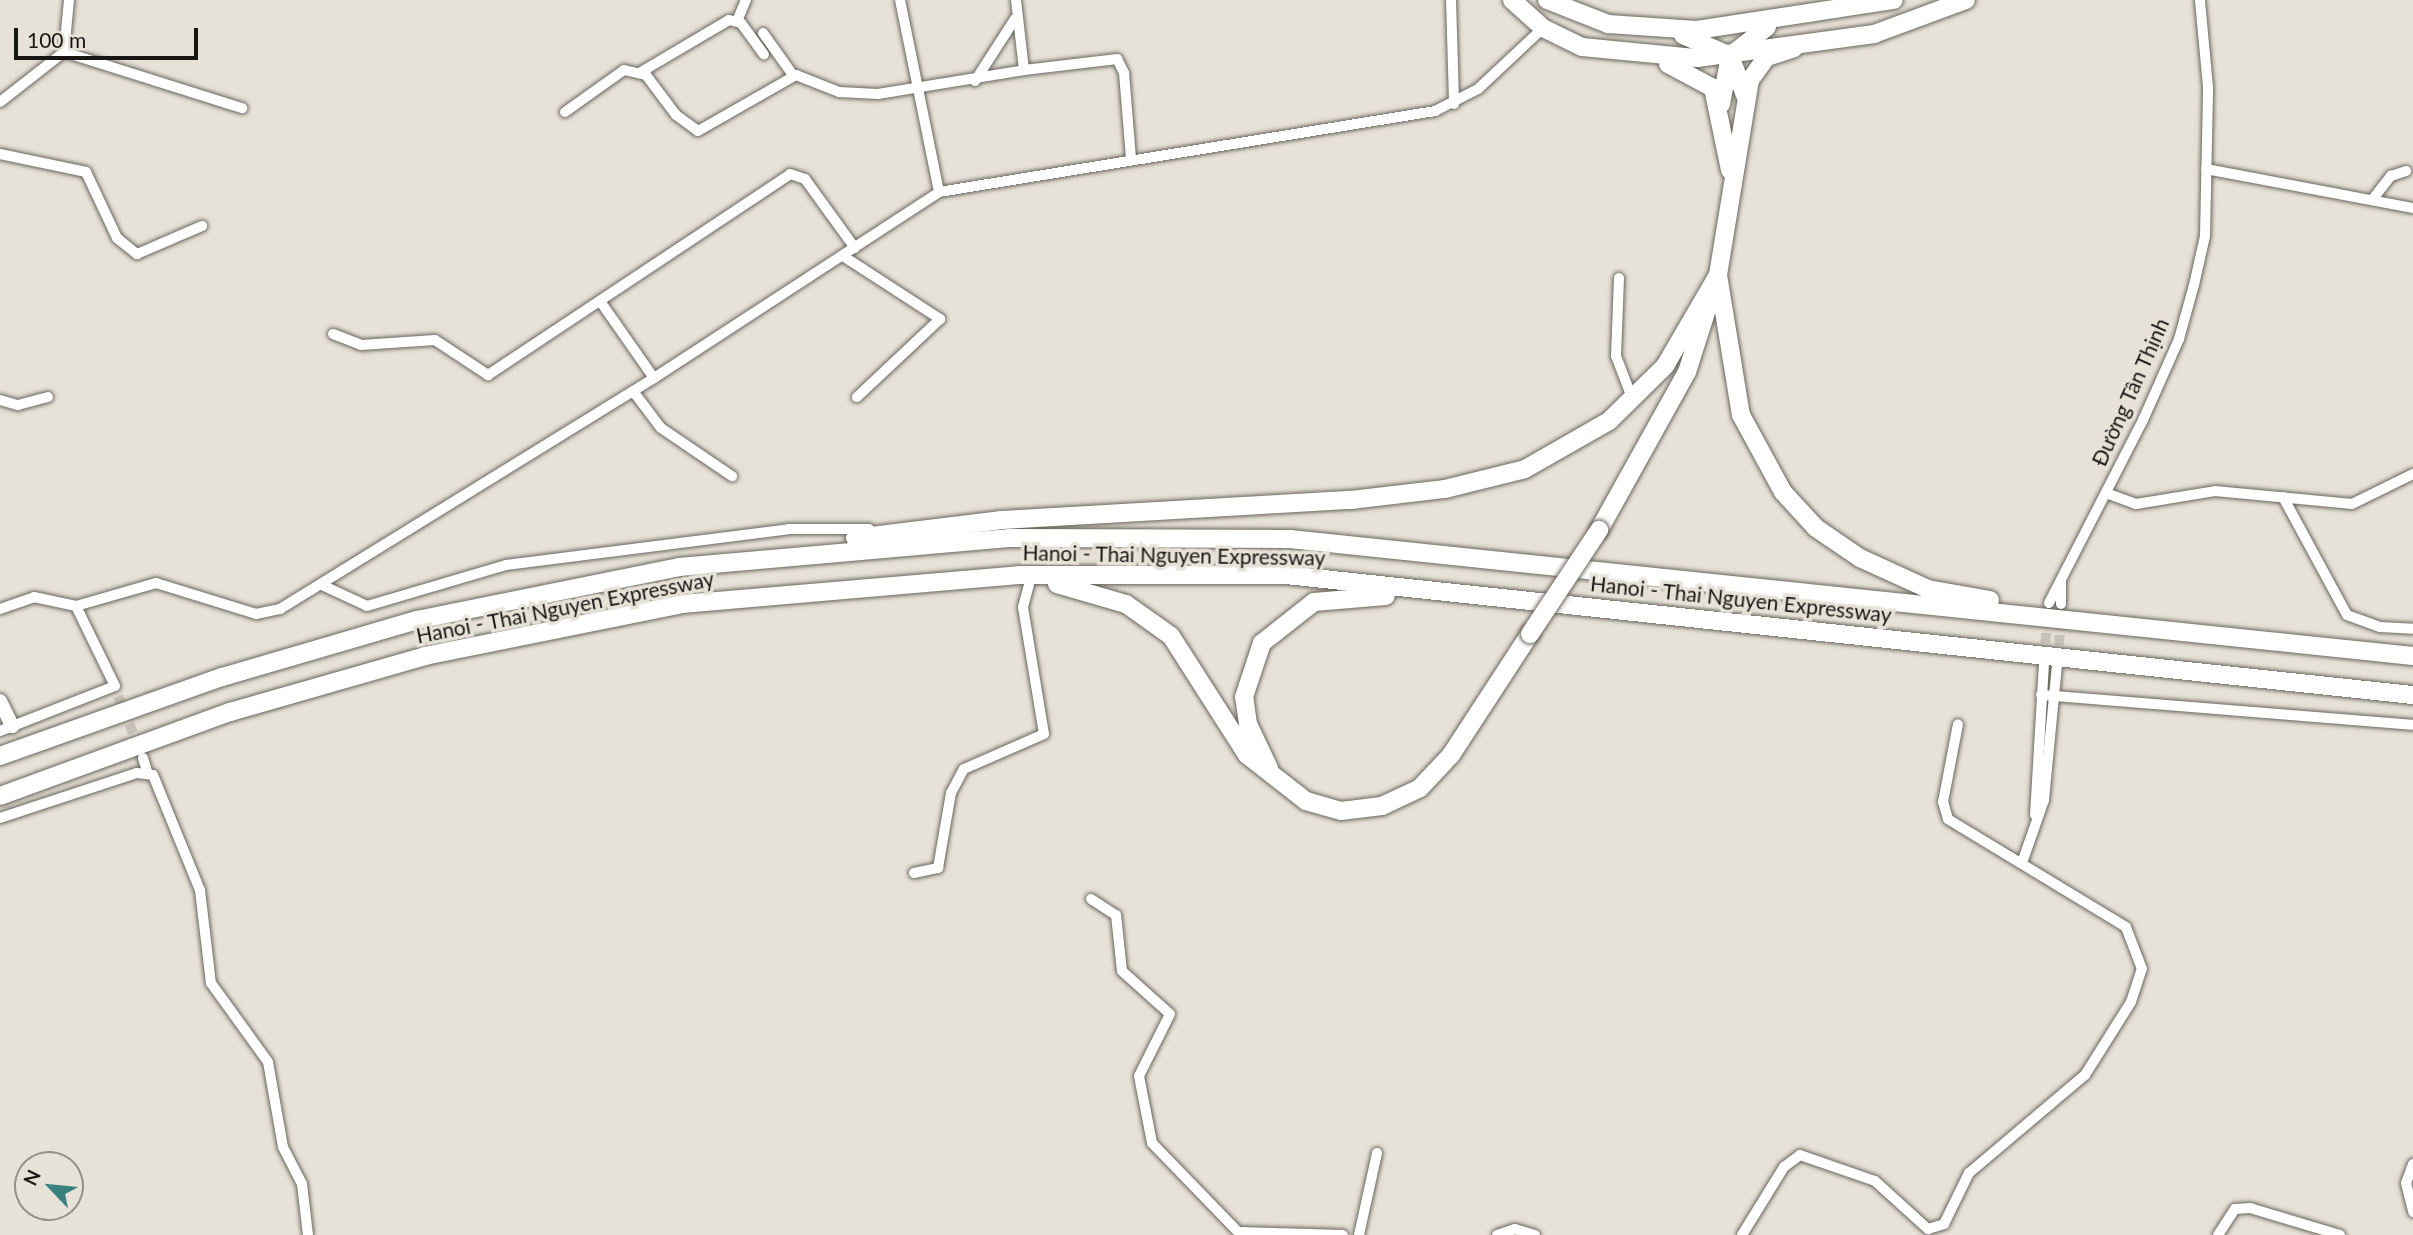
<!DOCTYPE html>
<meta charset="utf-8">
<style>
body{margin:0}
#map{position:relative;width:2413px;height:1235px;overflow:hidden;background:#e7e2d8;font-family:Lato,sans-serif}
div>[style]{position:absolute}
.street-tunnel>*{height:10px;margin-top:-5px;transform-origin:0;background:repeating-linear-gradient(90deg,#c8c3ba 0 10px,transparent 0 15px)}
.roads{filter:drop-shadow(0 0 2px #6a665d) drop-shadow(0 0 2px #6a665d)}
.street>*{height:10px;margin:-5px;padding:0 5px;transform-origin:5px;border-radius:5px;background:#fff}
.secondary>*{height:14px;margin:-7px;padding:0 7px;transform-origin:7px;border-radius:7px;background:#fff}
.highway>*{height:18px;margin:-9px;padding:0 9px;transform-origin:9px;border-radius:9px;background:#fff}
.bridges{filter:drop-shadow(0 0 2px #6a665d) drop-shadow(0 0 2px #6a665d)}
.highway-bridge>*{height:18px;margin:-9px;padding:0 9px;transform-origin:9px;border-radius:9px;background:#fff}
span{translate:-50% -50%;white-space:nowrap;text-align:center;line-height:1.15;-webkit-text-stroke:7px #e7e2d8;paint-order:stroke}
.street-label{font-size:21px;color:#181613}
.north{position:absolute;left:14px;top:1151px;width:70px;height:70px;box-sizing:border-box;background:#e7e2d8;border:2px solid #949089;border-radius:50%;rotate:296deg;font-size:19px;font-weight:700;line-height:28px;text-align:center;color:#181613}
.north::after{content:'';display:block;margin:auto;width:24px;height:32px;background:#38817f;clip-path:polygon(50% 0,100% 100%,50% 72%,0 100%)}
.scale{position:absolute;left:14px;top:28px;width:184px;height:32px;box-sizing:border-box;border:4px solid #181613;border-top:0;padding-left:9px;font-size:21px;line-height:24px;white-space:nowrap;color:#181613;-webkit-text-stroke:5px #e7e2d8;paint-order:stroke}
</style>
<div id="map">
<div class="street-tunnel">
<div style="left:2044px;top:658px;width:44px;rotate:-84.8deg"></div>
<div style="left:2058px;top:660px;width:45px;rotate:-86.2deg"></div>
<div style="left:118px;top:696px;width:56px;rotate:68deg"></div>
</div>
<div class="roads">
<div class="street">
<div style="left:900px;top:0;width:196px;rotate:78.5deg"></div>
<div style="left:1451px;top:0;width:104px;rotate:88.3deg"></div>
<div style="left:737px;top:21px;width:23px;rotate:-67deg"></div>
<div style="left:763px;top:33px;width:52px;rotate:54.5deg"></div>
<div style="left:64px;top:52px;width:187px;rotate:17.5deg"></div>
<div style="left:1024px;top:70px;width:94px;rotate:-6.7deg"></div>
<div style="left:1117px;top:59px;width:16px;rotate:63deg"></div>
<div style="left:1124px;top:73px;width:85px;rotate:85.3deg"></div>
<div style="left:641px;top:72px;width:102px;rotate:-30.6deg"></div>
<div style="left:729px;top:20px;width:12px;rotate:14deg"></div>
<div style="left:741px;top:23px;width:39px;rotate:54deg"></div>
<div style="left:975px;top:81px;width:74px;rotate:-57.2deg"></div>
<div style="left:0;top:102px;width:81px;rotate:-38deg"></div>
<div style="left:64px;top:52px;width:52px;rotate:-84.5deg"></div>
<div style="left:565px;top:112px;width:72px;rotate:-35.4deg"></div>
<div style="left:624px;top:70px;width:23px;rotate:13deg"></div>
<div style="left:646px;top:75px;width:50px;rotate:53.1deg"></div>
<div style="left:676px;top:115px;width:27px;rotate:36deg"></div>
<div style="left:698px;top:131px;width:113px;rotate:-29.7deg"></div>
<div style="left:796px;top:75px;width:46px;rotate:21.6deg"></div>
<div style="left:839px;top:92px;width:39px;rotate:3deg"></div>
<div style="left:878px;top:94px;width:148px;rotate:-9.3deg"></div>
<div style="left:1024px;top:70px;width:70px;rotate:-96.5deg"></div>
<div style="left:0;top:154px;width:88px;rotate:11.8deg"></div>
<div style="left:86px;top:172px;width:73px;rotate:64.8deg"></div>
<div style="left:117px;top:238px;width:26px;rotate:39deg"></div>
<div style="left:137px;top:254px;width:71px;rotate:-23.3deg"></div>
<div style="left:2206px;top:169px;width:211px;rotate:10.7deg"></div>
<div style="left:2372px;top:200px;width:31px;rotate:-52deg"></div>
<div style="left:2391px;top:176px;width:16px;rotate:-18deg"></div>
<div style="left:843px;top:256px;width:116px;rotate:33deg"></div>
<div style="left:940px;top:319px;width:114px;rotate:136.8deg"></div>
<div style="left:1619px;top:278px;width:78px;rotate:92.2deg"></div>
<div style="left:1616px;top:356px;width:45px;rotate:69.1deg"></div>
<div style="left:600px;top:301px;width:94px;rotate:55deg"></div>
<div style="left:333px;top:334px;width:30px;rotate:21deg"></div>
<div style="left:361px;top:345px;width:74px;rotate:-3.9deg"></div>
<div style="left:435px;top:340px;width:64px;rotate:33.4deg"></div>
<div style="left:488px;top:375px;width:363px;rotate:-33.6deg"></div>
<div style="left:790px;top:174px;width:16px;rotate:18deg"></div>
<div style="left:805px;top:179px;width:85px;rotate:54.1deg"></div>
<div style="left:633px;top:391px;width:46px;rotate:52.9deg"></div>
<div style="left:661px;top:428px;width:86px;rotate:34.1deg"></div>
<div style="left:0;top:400px;width:19px;rotate:16deg"></div>
<div style="left:18px;top:405px;width:31px;rotate:-15deg"></div>
<div style="left:2106px;top:493px;width:32px;rotate:20deg"></div>
<div style="left:2136px;top:504px;width:80px;rotate:-9.3deg"></div>
<div style="left:2215px;top:491px;width:138px;rotate:5.4deg"></div>
<div style="left:2352px;top:504px;width:68px;rotate:-26.2deg"></div>
<div style="left:2283px;top:497px;width:134px;rotate:61.5deg"></div>
<div style="left:2347px;top:615px;width:35px;rotate:20deg"></div>
<div style="left:2380px;top:627px;width:33px;rotate:3deg"></div>
<div style="left:2061px;top:582px;width:22px;rotate:90deg"></div>
<div style="left:324px;top:586px;width:47px;rotate:24.9deg"></div>
<div style="left:367px;top:606px;width:145px;rotate:-16.4deg"></div>
<div style="left:506px;top:565px;width:285px;rotate:-7.2deg"></div>
<div style="left:789px;top:529px;width:80px"></div>
<div style="left:2049px;top:603px;width:206px;rotate:-62.8deg"></div>
<div style="left:2143px;top:420px;width:89px;rotate:-66deg"></div>
<div style="left:2179px;top:339px;width:56px;rotate:-74.5deg"></div>
<div style="left:2194px;top:285px;width:50px;rotate:-77.3deg"></div>
<div style="left:2205px;top:236px;width:149px;rotate:-88.8deg"></div>
<div style="left:2208px;top:87px;width:87px;rotate:-95.3deg"></div>
<div style="left:0;top:609px;width:36px;rotate:-19deg"></div>
<div style="left:34px;top:597px;width:43px;rotate:12.1deg"></div>
<div style="left:76px;top:606px;width:83px;rotate:-16deg"></div>
<div style="left:156px;top:583px;width:105px;rotate:17.2deg"></div>
<div style="left:256px;top:614px;width:25px;rotate:-12deg"></div>
<div style="left:280px;top:609px;width:440px;rotate:-31.7deg"></div>
<div style="left:654px;top:378px;width:340px;rotate:-33.1deg"></div>
<div style="left:939px;top:192px;width:503px;rotate:-9.27deg"></div>
<div style="left:1435px;top:111px;width:48px;rotate:-27.1deg"></div>
<div style="left:1478px;top:89px;width:89px;rotate:-43.2deg"></div>
<div style="left:2041px;top:695px;width:373px;rotate:4.6deg"></div>
<div style="left:0;top:731px;width:123px;rotate:-21.4deg"></div>
<div style="left:115px;top:686px;width:89px;rotate:-116deg"></div>
<div style="left:143px;top:758px;width:14px;rotate:73deg"></div>
<div style="left:2035px;top:815px;width:153px;rotate:-86.6deg"></div>
<div style="left:0;top:818px;width:144px;rotate:-18.2deg"></div>
<div style="left:137px;top:773px;width:16px;rotate:7deg"></div>
<div style="left:153px;top:775px;width:124px;rotate:67.8deg"></div>
<div style="left:200px;top:890px;width:94px;rotate:83.3deg"></div>
<div style="left:211px;top:983px;width:97px;rotate:54.2deg"></div>
<div style="left:268px;top:1062px;width:86px;rotate:80deg"></div>
<div style="left:283px;top:1147px;width:42px;rotate:62.8deg"></div>
<div style="left:302px;top:1184px;width:51px;rotate:83.3deg"></div>
<div style="left:2023px;top:860px;width:64px;rotate:-70.7deg"></div>
<div style="left:2044px;top:800px;width:137px;rotate:-84.5deg"></div>
<div style="left:914px;top:873px;width:25px;rotate:-12deg"></div>
<div style="left:938px;top:868px;width:76px;rotate:-80.2deg"></div>
<div style="left:951px;top:793px;width:27px;rotate:-62deg"></div>
<div style="left:964px;top:769px;width:87px;rotate:-23.6deg"></div>
<div style="left:1044px;top:734px;width:129px;rotate:-99.4deg"></div>
<div style="left:1023px;top:607px;width:23px;rotate:-75deg"></div>
<div style="left:1091px;top:899px;width:30px;rotate:33deg"></div>
<div style="left:1116px;top:915px;width:56px;rotate:83.9deg"></div>
<div style="left:1122px;top:971px;width:64px;rotate:41.9deg"></div>
<div style="left:1170px;top:1014px;width:69px;rotate:116.6deg"></div>
<div style="left:1139px;top:1076px;width:68px;rotate:79deg"></div>
<div style="left:1152px;top:1143px;width:128px;rotate:45.9deg"></div>
<div style="left:2413px;top:1164px;width:20px;rotate:110deg"></div>
<div style="left:2406px;top:1183px;width:30px;rotate:76deg"></div>
<div style="left:1239px;top:1232px;width:104px;rotate:1.7deg"></div>
<div style="left:1359px;top:1235px;width:84px;rotate:-77.6deg"></div>
<div style="left:1497px;top:1235px;width:19px;rotate:-18deg"></div>
<div style="left:1515px;top:1229px;width:21px;rotate:17deg"></div>
<div style="left:1742px;top:1235px;width:80px;rotate:-58.3deg"></div>
<div style="left:1784px;top:1167px;width:20px;rotate:-37deg"></div>
<div style="left:1800px;top:1155px;width:79px;rotate:19.1deg"></div>
<div style="left:1875px;top:1181px;width:72px;rotate:42.2deg"></div>
<div style="left:1928px;top:1229px;width:17px;rotate:-17deg"></div>
<div style="left:1944px;top:1224px;width:57px;rotate:-63.9deg"></div>
<div style="left:1969px;top:1173px;width:152px;rotate:-40.2deg"></div>
<div style="left:2085px;top:1075px;width:86px;rotate:-57.8deg"></div>
<div style="left:2131px;top:1002px;width:35px;rotate:-72deg"></div>
<div style="left:2142px;top:969px;width:45px;rotate:-110.9deg"></div>
<div style="left:2126px;top:927px;width:208px;rotate:-148.8deg"></div>
<div style="left:1948px;top:819px;width:18px;rotate:-106deg"></div>
<div style="left:1943px;top:802px;width:79px;rotate:-79.1deg"></div>
<div style="left:2218px;top:1235px;width:31px;rotate:-57deg"></div>
<div style="left:2235px;top:1209px;width:15px;rotate:-4deg"></div>
<div style="left:2250px;top:1208px;width:94px;rotate:16.7deg"></div>
</div>
<div class="secondary">
<div style="left:0;top:701px;width:28px;rotate:64deg"></div>
</div>
<div class="highway">
<div style="left:1512px;top:0;width:42px;rotate:42.1deg"></div>
<div style="left:1543px;top:28px;width:43px;rotate:26deg"></div>
<div style="left:1582px;top:47px;width:116px;rotate:5.5deg"></div>
<div style="left:1697px;top:58px;width:179px;rotate:-7.7deg"></div>
<div style="left:1874px;top:34px;width:98px;rotate:-20.3deg"></div>
<div style="left:1547px;top:0;width:66px;rotate:21.5deg"></div>
<div style="left:1608px;top:24px;width:89px;rotate:3.9deg"></div>
<div style="left:1697px;top:30px;width:199px;rotate:-8.7deg"></div>
<div style="left:1683px;top:35px;width:51px;rotate:24.1deg"></div>
<div style="left:1730px;top:56px;width:42px;rotate:69deg"></div>
<div style="left:1668px;top:64px;width:51px;rotate:28.1deg"></div>
<div style="left:1713px;top:88px;width:84px;rotate:78.3deg"></div>
<div style="left:1721px;top:104px;width:49px;rotate:-79.4deg"></div>
<div style="left:1730px;top:56px;width:47px;rotate:-38.1deg"></div>
<div style="left:1718px;top:275px;width:142px;rotate:80.7deg"></div>
<div style="left:1741px;top:415px;width:88px;rotate:61.4deg"></div>
<div style="left:1783px;top:492px;width:49px;rotate:47.5deg"></div>
<div style="left:1816px;top:528px;width:53px;rotate:34.3deg"></div>
<div style="left:1860px;top:558px;width:75px;rotate:24.5deg"></div>
<div style="left:1928px;top:589px;width:63px;rotate:10.1deg"></div>
<div style="left:1599px;top:530px;width:181px;rotate:-60.9deg"></div>
<div style="left:1687px;top:372px;width:102px;rotate:-72.3deg"></div>
<div style="left:1718px;top:275px;width:198px;rotate:-80.7deg"></div>
<div style="left:1750px;top:80px;width:29px;rotate:-54deg"></div>
<div style="left:1767px;top:57px;width:28px;rotate:-18deg"></div>
<div style="left:855px;top:538px;width:148px;rotate:-7deg"></div>
<div style="left:1002px;top:520px;width:350px;rotate:-3.3deg"></div>
<div style="left:1351px;top:500px;width:95px;rotate:-6.7deg"></div>
<div style="left:1445px;top:489px;width:82px;rotate:-14deg"></div>
<div style="left:1525px;top:469px;width:97px;rotate:-29.7deg"></div>
<div style="left:1609px;top:421px;width:78px;rotate:-44.5deg"></div>
<div style="left:1665px;top:366px;width:105px;rotate:-59.8deg"></div>
<div style="left:1057px;top:584px;width:72px;rotate:16.2deg"></div>
<div style="left:1126px;top:604px;width:55px;rotate:35.4deg"></div>
<div style="left:1171px;top:636px;width:141px;rotate:57.4deg"></div>
<div style="left:1247px;top:755px;width:75px;rotate:37.9deg"></div>
<div style="left:1306px;top:801px;width:36px;rotate:16deg"></div>
<div style="left:1341px;top:811px;width:41px;rotate:-7deg"></div>
<div style="left:1382px;top:806px;width:42px;rotate:-25.3deg"></div>
<div style="left:1420px;top:788px;width:45px;rotate:-46.8deg"></div>
<div style="left:1451px;top:755px;width:145px;rotate:-56.9deg"></div>
<div style="left:0;top:756px;width:236px;rotate:-19.6deg"></div>
<div style="left:222px;top:677px;width:203px;rotate:-16.3deg"></div>
<div style="left:417px;top:620px;width:267px;rotate:-11.4deg"></div>
<div style="left:679px;top:567px;width:331px;rotate:-5deg"></div>
<div style="left:1009px;top:538px;width:281px;rotate:0.2deg"></div>
<div style="left:1290px;top:539px;width:1129px;rotate:5.95deg"></div>
<div style="left:1269px;top:768px;width:49px;rotate:-115.5deg"></div>
<div style="left:1248px;top:724px;width:27px;rotate:-98deg"></div>
<div style="left:1244px;top:697px;width:57px;rotate:-71.6deg"></div>
<div style="left:1262px;top:643px;width:66px;rotate:-38.3deg"></div>
<div style="left:1314px;top:602px;width:72px;rotate:-4.8deg"></div>
<div style="left:0;top:796px;width:245px;rotate:-20.1deg"></div>
<div style="left:230px;top:712px;width:203px;rotate:-16deg"></div>
<div style="left:425px;top:656px;width:262px;rotate:-11.4deg"></div>
<div style="left:682px;top:604px;width:338px;rotate:-4.9deg"></div>
<div style="left:1019px;top:575px;width:267px"></div>
<div style="left:1286px;top:575px;width:1133px;rotate:6.08deg"></div>
</div>
</div>
<div class="bridges">
<div class="highway-bridge">
<div style="left:1530px;top:634px;width:125px;rotate:-56.4deg"></div>
</div>
</div>
<div class="street-label">
<span style="left:2130px;top:392px;rotate:-66deg">Đường Tân Thịnh</span>
<span style="left:1174px;top:555px;rotate:1deg">Hanoi - Thai Nguyen Expressway</span>
<span style="left:1741px;top:599px;rotate:6deg">Hanoi - Thai Nguyen Expressway</span>
<span style="left:565px;top:607px;rotate:-11deg">Hanoi - Thai Nguyen Expressway</span>
</div>
<div class="north">N</div>
<div class="scale">100 m</div>
</div>
